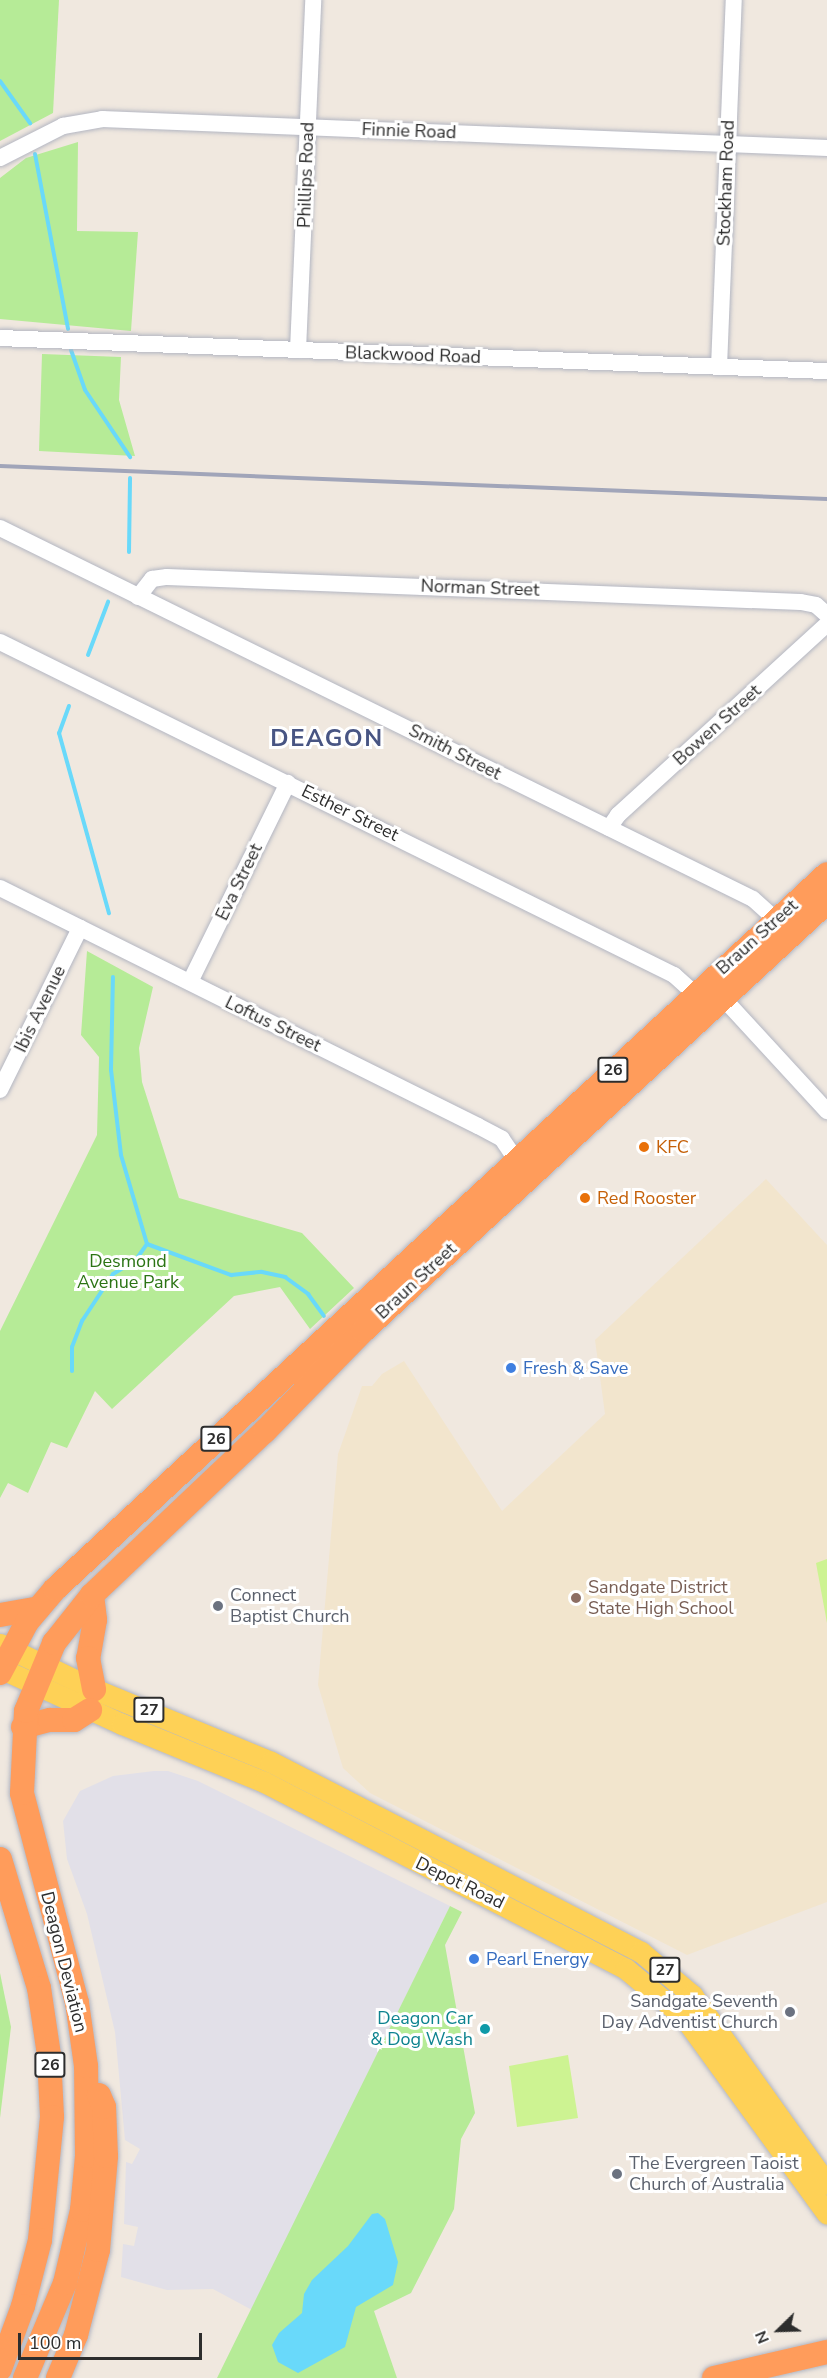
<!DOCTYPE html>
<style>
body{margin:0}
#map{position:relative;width:827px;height:2378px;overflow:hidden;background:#f0e8df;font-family:"Nunito Sans",sans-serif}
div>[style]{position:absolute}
.industrial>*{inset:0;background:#e2e0e8}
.education>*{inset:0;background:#f2e5cd}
.green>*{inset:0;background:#b6eb97}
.pitch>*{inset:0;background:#cdf392}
.water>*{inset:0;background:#69d9fa}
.stream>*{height:4px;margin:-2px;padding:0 2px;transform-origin:2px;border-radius:2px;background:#69d9fa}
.roads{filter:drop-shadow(0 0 2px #b3b6c2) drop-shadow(0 0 2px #b3b6c2)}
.minor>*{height:16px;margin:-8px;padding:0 8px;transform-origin:8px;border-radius:8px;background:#fff}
.major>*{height:21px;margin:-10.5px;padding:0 10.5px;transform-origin:10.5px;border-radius:10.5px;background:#fed156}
.highway>*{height:24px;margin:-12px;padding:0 12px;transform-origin:12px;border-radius:12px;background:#ff9c5b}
.rail>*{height:4px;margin:-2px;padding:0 2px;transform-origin:2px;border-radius:2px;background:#a1a5b9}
.dots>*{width:16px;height:16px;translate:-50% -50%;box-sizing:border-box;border:3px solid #fff;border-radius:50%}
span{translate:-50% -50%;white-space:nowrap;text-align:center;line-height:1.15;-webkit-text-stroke:6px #fff;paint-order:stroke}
.shield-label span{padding:2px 4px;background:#fff;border:2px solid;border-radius:4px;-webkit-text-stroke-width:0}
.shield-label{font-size:16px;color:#2d2d2d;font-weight:700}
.street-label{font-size:18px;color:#2d2d2d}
.food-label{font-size:18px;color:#c56008}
.left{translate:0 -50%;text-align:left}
.park-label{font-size:18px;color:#2b7414}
.shop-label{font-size:18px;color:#366cbe}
.education-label{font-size:18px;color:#785e54}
.worship-label{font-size:18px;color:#5b616d}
.right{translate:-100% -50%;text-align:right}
.culture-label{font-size:18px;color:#0d838f}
.district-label{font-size:24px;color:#485583;font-weight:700;letter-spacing:1.5px}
.north{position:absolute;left:749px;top:2300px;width:60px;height:60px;-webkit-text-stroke:4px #fff;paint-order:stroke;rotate:247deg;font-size:16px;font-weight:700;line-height:24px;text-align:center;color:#2d2d2d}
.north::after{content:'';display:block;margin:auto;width:21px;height:27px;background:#2d2d2d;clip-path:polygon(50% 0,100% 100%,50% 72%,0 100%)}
.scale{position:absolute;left:18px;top:2333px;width:184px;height:27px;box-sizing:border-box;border:3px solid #2d2d2d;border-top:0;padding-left:8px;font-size:18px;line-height:21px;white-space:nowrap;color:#2d2d2d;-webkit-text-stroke:4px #fff;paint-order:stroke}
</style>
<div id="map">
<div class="industrial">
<div style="clip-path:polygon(154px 1771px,168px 1771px,198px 1781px,450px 1906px,252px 2310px,213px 2289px,167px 2290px,121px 2277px,123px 2244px,134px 2246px,138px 2227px,124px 2224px,126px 2162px,132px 2164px,140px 2149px,125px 2140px,115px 2032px,87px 1914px,67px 1859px,63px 1821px,80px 1791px,113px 1776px)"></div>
</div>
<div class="education">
<div style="clip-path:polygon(766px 1179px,827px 1245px,827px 1902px,687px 1955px,370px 1793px,343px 1768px,318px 1685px,338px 1454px,362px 1386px,372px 1386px,382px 1374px,404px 1361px,502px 1511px,605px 1414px,595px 1340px)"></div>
</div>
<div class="green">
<div style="clip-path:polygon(0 0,59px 0,53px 113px,0 141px)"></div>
<div style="clip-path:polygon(78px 142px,77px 231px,138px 232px,131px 331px,0 319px,0 178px,26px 158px)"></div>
<div style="clip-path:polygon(42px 354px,121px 357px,119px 400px,135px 456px,39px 451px)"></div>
<div style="clip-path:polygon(87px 951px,153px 987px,139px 1048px,142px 1082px,179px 1198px,302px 1233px,354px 1288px,310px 1329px,280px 1287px,234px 1296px,112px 1409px,95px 1391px,67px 1448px,51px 1442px,28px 1493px,8px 1483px,0 1498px,0 1331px,97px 1135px,99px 1057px,81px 1035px)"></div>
<div style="clip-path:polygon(450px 1906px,462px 1912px,445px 1945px,475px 2113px,461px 2139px,454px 2209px,411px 2293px,374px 2311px,397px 2378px,217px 2378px)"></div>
<div style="clip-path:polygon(0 1973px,11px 2027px,0 2118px)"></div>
</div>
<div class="pitch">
<div style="clip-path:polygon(827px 1559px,827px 1623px,816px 1563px)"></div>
<div style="clip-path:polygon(568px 2055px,578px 2118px,517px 2127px,509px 2066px)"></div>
</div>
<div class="water">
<div style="clip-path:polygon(378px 2213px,385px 2219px,398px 2262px,393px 2285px,356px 2307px,345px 2347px,298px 2373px,278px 2362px,272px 2345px,279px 2333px,302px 2313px,304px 2294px,312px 2280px,348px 2246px,372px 2214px)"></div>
</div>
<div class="stream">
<div style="left:0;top:81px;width:52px;rotate:54.5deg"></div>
<div style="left:35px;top:154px;width:178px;rotate:79.3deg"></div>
<div style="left:71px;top:350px;width:42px;rotate:70.7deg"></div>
<div style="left:85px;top:390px;width:81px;rotate:56.1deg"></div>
<div style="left:129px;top:552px;width:74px;rotate:-89.2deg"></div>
<div style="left:88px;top:655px;width:57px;rotate:-69.3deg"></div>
<div style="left:69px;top:706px;width:29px;rotate:110deg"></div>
<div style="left:59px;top:733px;width:187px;rotate:74.5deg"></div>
<div style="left:147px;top:1244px;width:90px;rotate:20.3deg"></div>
<div style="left:231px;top:1275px;width:31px;rotate:-6deg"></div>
<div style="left:262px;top:1272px;width:24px;rotate:12deg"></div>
<div style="left:285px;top:1277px;width:29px;rotate:36deg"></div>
<div style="left:308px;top:1294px;width:27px;rotate:54deg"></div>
<div style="left:72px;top:1371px;width:24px;rotate:-90deg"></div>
<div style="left:72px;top:1347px;width:28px;rotate:-69deg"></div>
<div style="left:82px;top:1321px;width:56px;rotate:-56.6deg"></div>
<div style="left:113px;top:1274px;width:26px;rotate:-31deg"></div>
<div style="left:135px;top:1261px;width:21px;rotate:-55deg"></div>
<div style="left:147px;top:1244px;width:93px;rotate:-106.3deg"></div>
<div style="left:121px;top:1155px;width:86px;rotate:-96.7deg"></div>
<div style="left:111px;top:1070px;width:93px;rotate:-88.8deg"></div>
</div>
<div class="roads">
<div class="minor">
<div style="left:0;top:158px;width:71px;rotate:-26.9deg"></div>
<div style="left:63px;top:126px;width:40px;rotate:-10deg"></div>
<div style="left:102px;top:119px;width:726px;rotate:2.29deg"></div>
<div style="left:0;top:338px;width:828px;rotate:2.29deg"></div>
<div style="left:298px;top:350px;width:350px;rotate:-87.5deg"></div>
<div style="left:719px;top:367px;width:367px;rotate:-87.7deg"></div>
<div style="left:0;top:528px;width:839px;rotate:26.23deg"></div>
<div style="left:753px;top:899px;width:31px;rotate:42deg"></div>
<div style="left:138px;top:597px;width:23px;rotate:-52deg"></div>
<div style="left:152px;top:579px;width:15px;rotate:-8deg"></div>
<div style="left:167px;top:577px;width:634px;rotate:2.26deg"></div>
<div style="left:801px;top:602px;width:15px;rotate:11deg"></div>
<div style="left:816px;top:605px;width:15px;rotate:42deg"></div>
<div style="left:0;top:642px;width:752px;rotate:26.29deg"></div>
<div style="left:674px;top:975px;width:28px;rotate:42deg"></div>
<div style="left:609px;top:828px;width:16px;rotate:-55deg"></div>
<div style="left:618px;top:815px;width:283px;rotate:-42.4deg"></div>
<div style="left:0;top:888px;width:534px;rotate:26.47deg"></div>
<div style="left:478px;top:1126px;width:27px;rotate:28deg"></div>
<div style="left:502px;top:1139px;width:34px;rotate:56deg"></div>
<div style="left:190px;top:982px;width:222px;rotate:-63.8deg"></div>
<div style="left:723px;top:998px;width:154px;rotate:47.4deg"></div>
<div style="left:0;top:1090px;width:181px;rotate:-63.7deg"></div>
</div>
<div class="major">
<div style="left:0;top:1644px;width:104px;rotate:25.6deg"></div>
<div style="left:94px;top:1689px;width:191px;rotate:22.4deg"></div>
<div style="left:271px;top:1762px;width:416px;rotate:27.2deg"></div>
<div style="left:641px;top:1952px;width:67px;rotate:40.1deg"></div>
<div style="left:692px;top:1995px;width:232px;rotate:54.5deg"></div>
<div style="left:0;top:1668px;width:134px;rotate:24.7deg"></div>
<div style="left:122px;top:1724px;width:153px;rotate:22.2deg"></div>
<div style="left:264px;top:1782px;width:407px;rotate:27.3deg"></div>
<div style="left:626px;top:1969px;width:75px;rotate:39.6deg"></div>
<div style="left:684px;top:2017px;width:243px;rotate:54deg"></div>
</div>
<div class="highway">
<div style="left:92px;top:1595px;width:25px;rotate:83deg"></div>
<div style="left:95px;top:1620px;width:39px;rotate:100deg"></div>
<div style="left:88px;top:1658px;width:32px;rotate:79deg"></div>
<div style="left:0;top:1615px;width:39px;rotate:-10deg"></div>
<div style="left:0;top:1673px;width:58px;rotate:-62.1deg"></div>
<div style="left:27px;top:1622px;width:43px;rotate:-49.7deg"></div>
<div style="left:55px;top:1589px;width:1052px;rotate:-42.8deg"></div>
<div style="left:23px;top:1727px;width:28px;rotate:-15deg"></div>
<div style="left:50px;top:1720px;width:24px"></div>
<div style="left:74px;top:1720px;width:19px;rotate:-32deg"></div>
<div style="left:0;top:1859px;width:135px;rotate:73.2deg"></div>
<div style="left:39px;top:1988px;width:68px;rotate:81.5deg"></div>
<div style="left:49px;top:2055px;width:62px;rotate:87.2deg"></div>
<div style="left:52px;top:2117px;width:124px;rotate:95.6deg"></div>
<div style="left:40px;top:2240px;width:68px;rotate:104.4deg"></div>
<div style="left:23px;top:2306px;width:67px;rotate:110.1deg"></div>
<div style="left:25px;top:2378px;width:103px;rotate:-67.2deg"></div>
<div style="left:65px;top:2283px;width:75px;rotate:-76.9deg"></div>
<div style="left:82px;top:2210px;width:54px;rotate:-84.7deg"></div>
<div style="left:87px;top:2156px;width:90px;rotate:-90.6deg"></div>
<div style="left:86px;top:2066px;width:64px;rotate:-98.1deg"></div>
<div style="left:77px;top:2003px;width:217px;rotate:-104.7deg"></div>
<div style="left:22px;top:1793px;width:82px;rotate:-87.2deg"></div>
<div style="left:26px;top:1711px;width:74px;rotate:-67.6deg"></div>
<div style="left:54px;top:1643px;width:61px;rotate:-51.6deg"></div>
<div style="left:92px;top:1595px;width:238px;rotate:-43.5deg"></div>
<div style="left:265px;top:1431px;width:140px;rotate:-45.6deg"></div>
<div style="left:363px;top:1331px;width:632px;rotate:-42.76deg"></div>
<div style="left:58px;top:2378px;width:47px;rotate:-67.3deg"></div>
<div style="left:76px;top:2335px;width:88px;rotate:-75.5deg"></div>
<div style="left:98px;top:2250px;width:94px;rotate:-85.1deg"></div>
<div style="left:106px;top:2156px;width:49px;rotate:-92.3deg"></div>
<div style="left:104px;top:2107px;width:13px;rotate:-113deg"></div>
<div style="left:714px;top:2378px;width:116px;rotate:-13deg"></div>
</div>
</div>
<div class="rail">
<div style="left:0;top:466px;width:828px;rotate:2.29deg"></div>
</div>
<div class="dots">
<div style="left:644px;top:1147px;background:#e8710a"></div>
<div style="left:585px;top:1198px;background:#e8710a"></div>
<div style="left:511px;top:1368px;background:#3f7fe0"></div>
<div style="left:576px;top:1598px;background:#8d6e63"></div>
<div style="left:218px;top:1606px;background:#6b7280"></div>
<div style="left:474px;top:1959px;background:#3f7fe0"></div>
<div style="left:790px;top:2012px;background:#6b7280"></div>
<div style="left:485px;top:2029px;background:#0f9aa8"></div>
<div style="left:617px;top:2174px;background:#6b7280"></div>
</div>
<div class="shield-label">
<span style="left:613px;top:1070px">26</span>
<span style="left:216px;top:1439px">26</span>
<span style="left:149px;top:1710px">27</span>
<span style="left:665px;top:1970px">27</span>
<span style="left:50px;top:2065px">26</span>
</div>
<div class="street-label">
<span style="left:409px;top:131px;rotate:2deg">Finnie Road</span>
<span style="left:306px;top:175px;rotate:-88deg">Phillips Road</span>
<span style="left:726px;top:183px;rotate:-88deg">Stockham Road</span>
<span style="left:413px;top:355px;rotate:2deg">Blackwood Road</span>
<span style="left:480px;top:588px;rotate:2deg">Norman Street</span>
<span style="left:717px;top:725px;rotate:-42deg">Bowen Street</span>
<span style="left:455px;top:752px;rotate:27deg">Smith Street</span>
<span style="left:350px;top:813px;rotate:26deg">Esther Street</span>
<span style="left:239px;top:882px;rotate:-64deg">Eva Street</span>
<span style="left:757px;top:937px;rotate:-42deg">Braun Street</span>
<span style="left:40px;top:1009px;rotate:-64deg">Ibis Avenue</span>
<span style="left:273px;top:1024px;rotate:26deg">Loftus Street</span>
<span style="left:416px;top:1281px;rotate:-43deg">Braun Street</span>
<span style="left:460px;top:1883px;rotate:26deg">Depot Road</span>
<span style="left:64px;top:1962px;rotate:76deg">Deagon Deviation</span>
</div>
<div class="food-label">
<span class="left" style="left:656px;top:1147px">KFC</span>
<span class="left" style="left:597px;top:1198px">Red Rooster</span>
</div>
<div class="park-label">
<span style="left:128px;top:1272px">Desmond<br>Avenue Park</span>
</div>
<div class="shop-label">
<span class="left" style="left:523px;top:1368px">Fresh &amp; Save</span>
<span class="left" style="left:486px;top:1959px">Pearl Energy</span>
</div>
<div class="education-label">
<span class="left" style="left:588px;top:1598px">Sandgate District<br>State High School</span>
</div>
<div class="worship-label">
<span class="left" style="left:230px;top:1606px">Connect<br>Baptist Church</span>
<span class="right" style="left:778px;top:2012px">Sandgate Seventh<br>Day Adventist Church</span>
<span class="left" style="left:629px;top:2174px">The Evergreen Taoist<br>Church of Australia</span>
</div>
<div class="culture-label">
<span class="right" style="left:473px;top:2029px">Deagon Car<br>&amp; Dog Wash</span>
</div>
<div class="district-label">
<span style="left:327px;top:739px">DEAGON</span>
</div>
<div class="north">N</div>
<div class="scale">100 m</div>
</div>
